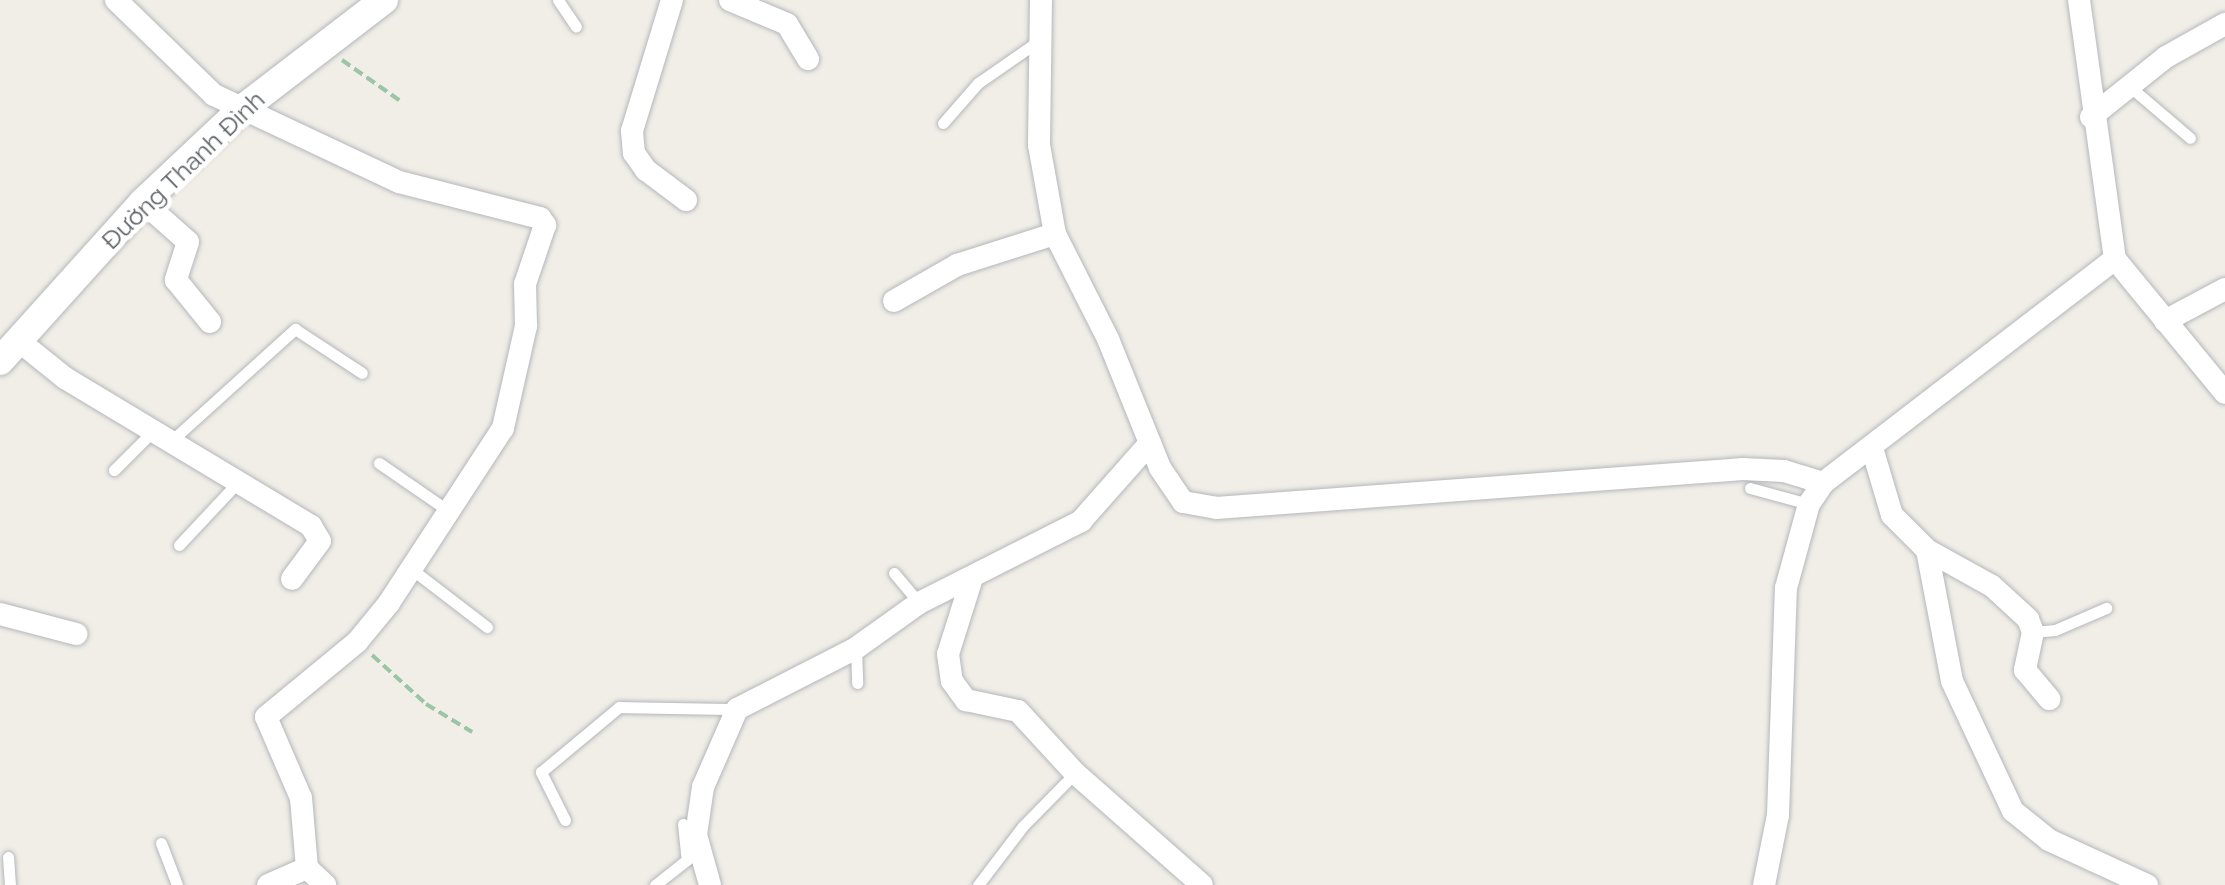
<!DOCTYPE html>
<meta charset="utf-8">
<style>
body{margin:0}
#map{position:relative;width:2225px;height:885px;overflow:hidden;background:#f0eee7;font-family:Raleway,sans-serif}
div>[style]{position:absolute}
.path>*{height:4px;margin-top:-2px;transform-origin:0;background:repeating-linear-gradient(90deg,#9cc5a8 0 10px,transparent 0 15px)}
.roads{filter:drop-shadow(0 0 2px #b4b7bb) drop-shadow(0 0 2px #b4b7bb)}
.service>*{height:11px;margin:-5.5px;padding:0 5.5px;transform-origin:5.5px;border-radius:5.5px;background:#fff}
.minor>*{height:22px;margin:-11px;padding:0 11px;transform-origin:11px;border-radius:11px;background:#fff}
.tertiary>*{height:28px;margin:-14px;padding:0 14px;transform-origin:14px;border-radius:14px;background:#fff}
span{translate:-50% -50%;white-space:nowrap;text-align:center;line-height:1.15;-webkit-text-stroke:9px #fff;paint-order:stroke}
.street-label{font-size:25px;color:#5e6267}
</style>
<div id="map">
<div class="path">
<div style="left:342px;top:60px;width:70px;rotate:35.1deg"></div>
<div style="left:372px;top:655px;width:73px;rotate:42.2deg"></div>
<div style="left:426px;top:704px;width:54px;rotate:31.3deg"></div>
</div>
<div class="roads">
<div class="service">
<div style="left:558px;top:0;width:32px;rotate:56deg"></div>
<div style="left:2129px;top:86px;width:80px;rotate:40.4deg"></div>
<div style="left:943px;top:123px;width:53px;rotate:-48.8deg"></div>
<div style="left:978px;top:83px;width:72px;rotate:-34.8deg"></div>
<div style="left:170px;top:442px;width:169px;rotate:-42.1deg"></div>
<div style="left:295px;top:329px;width:80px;rotate:33.3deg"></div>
<div style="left:379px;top:463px;width:86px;rotate:34.6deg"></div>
<div style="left:114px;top:470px;width:54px;rotate:-45deg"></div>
<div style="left:1750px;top:488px;width:61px;rotate:15.2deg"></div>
<div style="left:179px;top:545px;width:86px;rotate:-46.9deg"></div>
<div style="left:414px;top:571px;width:92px;rotate:37.5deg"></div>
<div style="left:894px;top:573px;width:39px;rotate:50deg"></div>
<div style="left:2033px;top:632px;width:22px;rotate:-5deg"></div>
<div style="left:2055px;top:630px;width:56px;rotate:-23.3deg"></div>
<div style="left:856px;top:648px;width:35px;rotate:88deg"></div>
<div style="left:565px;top:820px;width:54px;rotate:-116.6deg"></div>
<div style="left:541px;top:772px;width:102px;rotate:-39.8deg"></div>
<div style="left:619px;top:707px;width:118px;rotate:1deg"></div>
<div style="left:683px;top:824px;width:36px;rotate:84deg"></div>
<div style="left:161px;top:843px;width:45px;rotate:69.1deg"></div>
<div style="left:8px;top:857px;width:28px;rotate:86deg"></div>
<div style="left:655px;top:885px;width:55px;rotate:-38.3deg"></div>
<div style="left:978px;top:885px;width:74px;rotate:-52.7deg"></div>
<div style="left:1023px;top:826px;width:74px;rotate:-45.5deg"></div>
</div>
<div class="minor">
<div style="left:116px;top:0;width:136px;rotate:44.1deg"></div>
<div style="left:214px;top:95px;width:204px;rotate:25.2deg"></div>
<div style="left:399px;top:182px;width:146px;rotate:14.3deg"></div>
<div style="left:540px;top:218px;width:9px;rotate:54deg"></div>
<div style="left:545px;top:225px;width:62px;rotate:108.7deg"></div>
<div style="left:525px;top:284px;width:42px;rotate:88.6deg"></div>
<div style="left:526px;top:326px;width:105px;rotate:102.7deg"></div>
<div style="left:503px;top:428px;width:209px;rotate:123.1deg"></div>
<div style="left:389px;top:603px;width:50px;rotate:129.4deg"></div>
<div style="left:357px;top:642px;width:118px;rotate:140.5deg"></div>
<div style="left:266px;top:717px;width:88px;rotate:66.6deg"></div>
<div style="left:301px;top:798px;width:70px;rotate:85.1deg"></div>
<div style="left:307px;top:868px;width:25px;rotate:43deg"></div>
<div style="left:672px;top:0;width:137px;rotate:107deg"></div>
<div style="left:632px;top:131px;width:22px;rotate:85deg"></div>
<div style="left:634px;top:153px;width:21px;rotate:55deg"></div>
<div style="left:646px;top:170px;width:50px;rotate:36.9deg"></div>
<div style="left:730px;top:0;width:62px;rotate:22.8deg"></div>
<div style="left:787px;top:24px;width:41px;rotate:59deg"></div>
<div style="left:1041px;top:0;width:145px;rotate:90.8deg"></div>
<div style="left:1039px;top:145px;width:90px;rotate:79.8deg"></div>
<div style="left:1055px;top:234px;width:118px;rotate:63.2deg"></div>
<div style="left:1108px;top:339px;width:139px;rotate:68deg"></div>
<div style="left:1160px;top:468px;width:41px;rotate:55.9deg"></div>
<div style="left:1183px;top:502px;width:34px;rotate:10deg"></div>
<div style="left:1216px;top:508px;width:528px;rotate:-4.23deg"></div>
<div style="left:1743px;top:469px;width:41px;rotate:2.8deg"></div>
<div style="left:1784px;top:471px;width:41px;rotate:17.1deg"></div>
<div style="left:2079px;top:0;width:261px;rotate:82.1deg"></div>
<div style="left:2115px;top:259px;width:173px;rotate:50.6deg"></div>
<div style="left:2091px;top:117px;width:96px;rotate:-38.7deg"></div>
<div style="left:2166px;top:57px;width:68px;rotate:-29.2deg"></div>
<div style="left:143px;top:202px;width:60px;rotate:41.6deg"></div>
<div style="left:188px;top:242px;width:40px;rotate:108deg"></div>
<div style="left:176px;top:280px;width:54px;rotate:51deg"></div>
<div style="left:894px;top:301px;width:73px;rotate:-29.7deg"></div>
<div style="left:957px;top:265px;width:103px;rotate:-17.6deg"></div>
<div style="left:2165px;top:321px;width:68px;rotate:-28.1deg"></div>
<div style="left:19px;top:341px;width:59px;rotate:38.8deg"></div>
<div style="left:65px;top:378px;width:287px;rotate:31deg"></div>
<div style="left:311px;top:526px;width:17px;rotate:59deg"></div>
<div style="left:320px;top:541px;width:47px;rotate:126.4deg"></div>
<div style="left:1872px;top:448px;width:70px;rotate:73.4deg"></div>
<div style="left:1892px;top:515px;width:49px;rotate:45deg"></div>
<div style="left:1927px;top:550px;width:133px;rotate:79.2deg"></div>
<div style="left:1952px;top:681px;width:144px;rotate:64.9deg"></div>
<div style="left:2013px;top:811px;width:46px;rotate:38.9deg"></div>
<div style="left:2049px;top:840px;width:108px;rotate:24.7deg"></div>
<div style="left:1927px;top:550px;width:74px;rotate:29deg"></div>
<div style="left:1992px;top:586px;width:49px;rotate:42.5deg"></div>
<div style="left:2028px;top:619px;width:14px;rotate:69deg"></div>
<div style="left:2033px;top:632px;width:39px;rotate:102deg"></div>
<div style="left:2025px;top:670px;width:38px;rotate:50deg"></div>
<div style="left:972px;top:578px;width:80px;rotate:107.5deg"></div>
<div style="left:948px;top:654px;width:27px;rotate:82deg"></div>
<div style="left:952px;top:681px;width:24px;rotate:54deg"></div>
<div style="left:966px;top:700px;width:53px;rotate:11.9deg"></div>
<div style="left:1018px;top:711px;width:84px;rotate:47.4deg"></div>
<div style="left:1075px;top:773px;width:169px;rotate:41.4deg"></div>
<div style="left:0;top:614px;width:79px;rotate:14.7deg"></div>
<div style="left:268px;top:885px;width:43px;rotate:-23.6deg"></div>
<div style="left:710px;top:885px;width:52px;rotate:-105.6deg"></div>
<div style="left:696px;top:835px;width:49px;rotate:-81.7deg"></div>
<div style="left:703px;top:787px;width:85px;rotate:-66.4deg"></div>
<div style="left:737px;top:709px;width:134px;rotate:-27.1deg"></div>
<div style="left:856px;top:648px;width:77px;rotate:-35.5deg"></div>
<div style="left:919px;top:603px;width:182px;rotate:-26.8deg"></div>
<div style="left:1081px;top:521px;width:104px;rotate:-48.5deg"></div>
<div style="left:1764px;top:885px;width:71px;rotate:-78.7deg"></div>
<div style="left:1778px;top:815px;width:227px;rotate:-88deg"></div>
<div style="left:1786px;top:588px;width:87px;rotate:-74.7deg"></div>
<div style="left:1809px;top:504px;width:25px;rotate:-56deg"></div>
<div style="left:1823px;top:483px;width:368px;rotate:-37.5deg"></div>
</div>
<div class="tertiary">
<div style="left:0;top:361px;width:214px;rotate:-48deg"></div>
<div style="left:143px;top:202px;width:136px;rotate:-43.2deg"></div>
<div style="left:242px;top:109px;width:179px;rotate:-37.5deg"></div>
</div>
</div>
<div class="street-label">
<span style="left:183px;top:170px;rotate:-44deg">Đường Thanh Đình</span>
</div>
</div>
